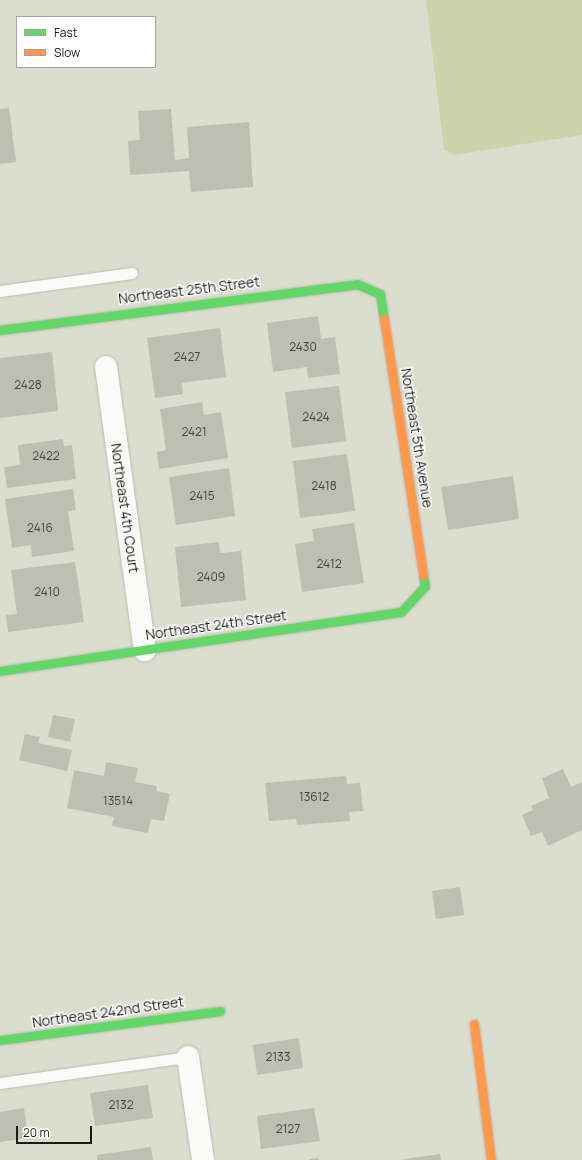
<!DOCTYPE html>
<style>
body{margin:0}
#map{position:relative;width:582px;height:1160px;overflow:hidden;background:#dbdece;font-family:Manrope,sans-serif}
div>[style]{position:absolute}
.green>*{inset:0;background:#cdd4ac}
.building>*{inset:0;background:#bcbfb2}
.roads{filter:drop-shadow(0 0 1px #b9bcb0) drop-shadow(0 0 1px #b9bcb0)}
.lane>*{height:11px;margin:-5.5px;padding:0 5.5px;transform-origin:5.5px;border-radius:5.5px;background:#fafaf8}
.street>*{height:22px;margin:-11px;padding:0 11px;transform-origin:11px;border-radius:11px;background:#fafaf8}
.fast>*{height:9px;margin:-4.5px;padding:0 4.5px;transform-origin:4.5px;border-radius:4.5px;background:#63d668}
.slow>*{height:9px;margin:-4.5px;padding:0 4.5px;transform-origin:4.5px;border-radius:4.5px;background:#ff974d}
span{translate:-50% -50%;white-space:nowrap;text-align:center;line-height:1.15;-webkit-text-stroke:3px #fff;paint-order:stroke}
.number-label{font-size:12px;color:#42453a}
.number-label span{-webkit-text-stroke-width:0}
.street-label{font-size:14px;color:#1a1c12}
.legend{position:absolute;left:16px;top:16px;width:140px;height:52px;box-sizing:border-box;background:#fff;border:1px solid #a3a4a0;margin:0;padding:5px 7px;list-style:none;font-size:12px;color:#1a1c12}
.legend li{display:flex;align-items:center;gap:8px;height:20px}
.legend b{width:20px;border:1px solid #a3a4a0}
.scale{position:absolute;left:16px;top:1126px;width:76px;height:18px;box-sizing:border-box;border:2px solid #1a1c12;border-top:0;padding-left:5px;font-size:12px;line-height:14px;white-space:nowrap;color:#1a1c12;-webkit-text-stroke:3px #fff;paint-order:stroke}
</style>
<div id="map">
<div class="green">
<div style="clip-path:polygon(582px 0,582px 135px,454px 155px,444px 150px,426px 0)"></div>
</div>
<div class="building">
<div style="clip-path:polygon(9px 108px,16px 162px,0 164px,0 109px)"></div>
<div style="clip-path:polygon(171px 109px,175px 160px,189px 158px,187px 127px,249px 122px,253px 187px,191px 192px,189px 171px,130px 175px,128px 141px,140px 140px,138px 111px)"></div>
<div style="clip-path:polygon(318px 316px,321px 339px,335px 337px,340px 374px,308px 378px,307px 367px,273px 372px,267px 323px)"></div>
<div style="clip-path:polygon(220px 328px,226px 377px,182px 383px,183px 394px,155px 398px,147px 338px)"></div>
<div style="clip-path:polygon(52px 352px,58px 411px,0 418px,0 358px)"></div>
<div style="clip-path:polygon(339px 386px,346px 441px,292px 448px,285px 392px)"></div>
<div style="clip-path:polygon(202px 402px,204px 415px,221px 412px,228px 458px,159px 469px,157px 452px,166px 450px,160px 409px)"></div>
<div style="clip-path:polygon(63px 439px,64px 446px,72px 445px,76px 479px,7px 488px,4px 467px,20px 465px,18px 445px)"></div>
<div style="clip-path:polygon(347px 454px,355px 511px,300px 518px,293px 461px)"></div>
<div style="clip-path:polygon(229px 468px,235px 516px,176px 525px,169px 477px)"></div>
<div style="clip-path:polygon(513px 476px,519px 519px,448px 530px,441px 487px)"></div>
<div style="clip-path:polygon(73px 489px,76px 510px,68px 511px,74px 551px,32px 557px,31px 545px,12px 548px,5px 499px)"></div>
<div style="clip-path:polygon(354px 523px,364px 583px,302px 592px,295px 544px,314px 541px,312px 529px)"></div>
<div style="clip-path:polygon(219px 542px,220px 553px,241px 551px,246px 600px,181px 607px,175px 547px)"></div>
<div style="clip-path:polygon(75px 562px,84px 622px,8px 632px,6px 615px,17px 614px,11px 570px)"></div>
<div style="clip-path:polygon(53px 715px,75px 719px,70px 742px,48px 737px)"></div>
<div style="clip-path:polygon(25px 734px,40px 737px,38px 743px,72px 750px,67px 771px,19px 760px)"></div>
<div style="clip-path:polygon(106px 762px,138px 768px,135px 782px,157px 786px,156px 791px,170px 794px,164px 821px,151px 819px,148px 833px,112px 826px,114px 817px,67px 808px,74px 770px,104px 776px)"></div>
<div style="clip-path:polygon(563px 769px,571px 787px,582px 782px,582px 830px,548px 846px,542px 832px,531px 836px,522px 815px,533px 810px,531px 806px,549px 798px,542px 778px)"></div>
<div style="clip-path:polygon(346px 776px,347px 784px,360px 783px,363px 811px,349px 812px,350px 821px,297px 825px,296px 819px,269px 821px,265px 783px)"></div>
<div style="clip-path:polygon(460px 887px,464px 915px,436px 919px,432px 891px)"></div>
<div style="clip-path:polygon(299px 1038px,303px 1068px,257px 1075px,253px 1045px)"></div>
<div style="clip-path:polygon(148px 1085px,153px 1118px,95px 1126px,90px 1093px)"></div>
<div style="clip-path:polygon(24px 1108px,28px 1138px,0 1142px,0 1112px)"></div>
<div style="clip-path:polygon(314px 1108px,320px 1141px,261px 1149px,257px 1116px)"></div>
<div style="clip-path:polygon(151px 1147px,153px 1160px,97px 1160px,97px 1155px)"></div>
<div style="clip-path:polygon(440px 1154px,441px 1160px,404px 1160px,404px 1159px)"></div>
<div style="clip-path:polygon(319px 1158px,319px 1160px,309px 1160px,309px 1159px)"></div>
</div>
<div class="roads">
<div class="lane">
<div style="left:0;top:291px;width:133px;rotate:-7.8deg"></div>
<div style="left:0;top:1083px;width:190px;rotate:-7.9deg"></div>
</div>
<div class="street">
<div style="left:106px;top:367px;width:286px;rotate:82.2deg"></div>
<div style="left:188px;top:1057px;width:104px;rotate:81.7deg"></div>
</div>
<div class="fast">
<div style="left:0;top:330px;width:360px;rotate:-7.3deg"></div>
<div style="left:357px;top:284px;width:25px;rotate:23deg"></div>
<div style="left:380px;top:294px;width:25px;rotate:81deg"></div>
<div style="left:0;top:671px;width:405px;rotate:-8.4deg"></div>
<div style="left:401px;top:612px;width:35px;rotate:-47deg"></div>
<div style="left:425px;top:586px;width:11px;rotate:-100deg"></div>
<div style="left:0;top:1040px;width:222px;rotate:-7.5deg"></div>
</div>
<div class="slow">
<div style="left:384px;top:319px;width:259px;rotate:81.3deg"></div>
<div style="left:474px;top:1024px;width:137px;rotate:82.9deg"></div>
</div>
</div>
<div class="number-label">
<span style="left:303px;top:347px">2430</span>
<span style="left:187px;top:357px">2427</span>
<span style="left:28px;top:385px">2428</span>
<span style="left:316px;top:417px">2424</span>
<span style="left:194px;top:432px">2421</span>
<span style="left:46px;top:456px">2422</span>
<span style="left:324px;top:486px">2418</span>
<span style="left:202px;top:496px">2415</span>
<span style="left:40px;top:528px">2416</span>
<span style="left:329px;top:564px">2412</span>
<span style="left:211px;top:577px">2409</span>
<span style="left:47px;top:592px">2410</span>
<span style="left:314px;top:797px">13612</span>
<span style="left:118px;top:801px">13514</span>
<span style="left:278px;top:1057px">2133</span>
<span style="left:121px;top:1105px">2132</span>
<span style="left:288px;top:1129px">2127</span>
</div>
<div class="street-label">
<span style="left:189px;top:290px;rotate:-7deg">Northeast 25th Street</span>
<span style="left:417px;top:438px;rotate:81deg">Northeast 5th Avenue</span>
<span style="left:125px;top:508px;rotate:82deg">Northeast 4th Court</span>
<span style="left:216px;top:625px;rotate:-8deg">Northeast 24th Street</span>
<span style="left:108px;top:1012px;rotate:-8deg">Northeast 242nd Street</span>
</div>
<ul class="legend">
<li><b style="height:5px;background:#63d668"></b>Fast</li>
<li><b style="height:5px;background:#ff974d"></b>Slow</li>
</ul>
<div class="scale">20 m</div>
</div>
